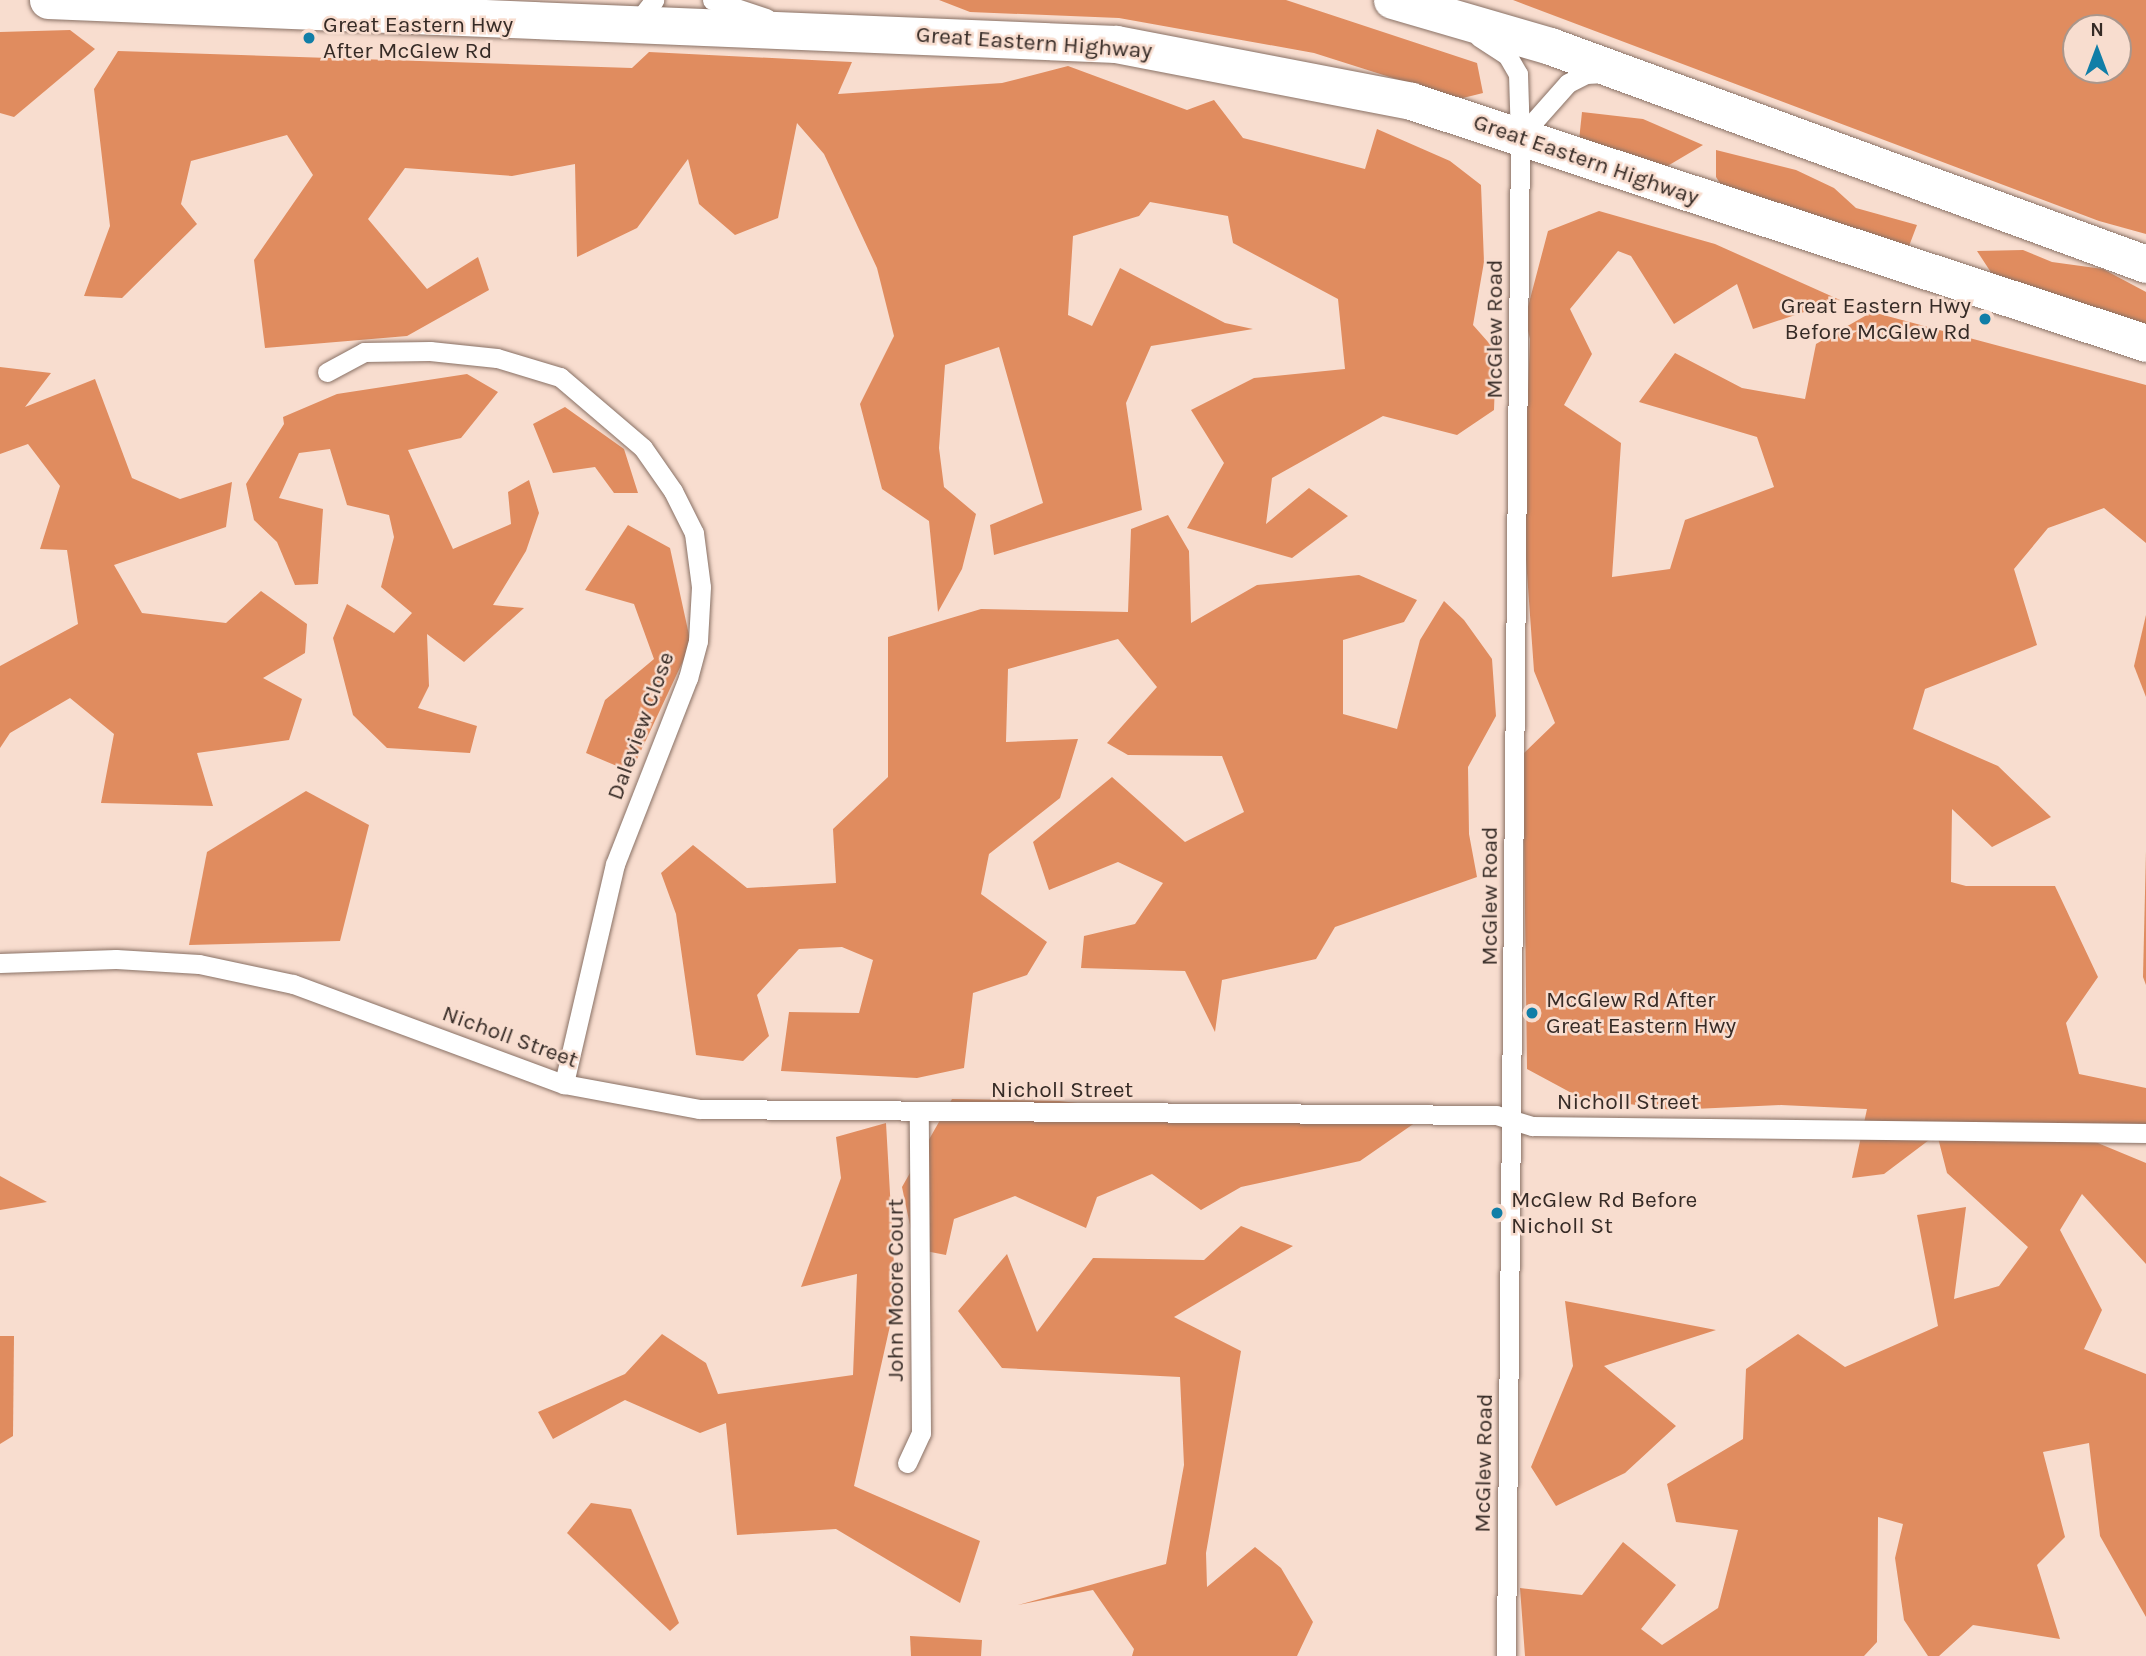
<!DOCTYPE html>
<style>
body{margin:0}
#map{position:relative;width:2146px;height:1656px;overflow:hidden;background:#f8ddcf;font-family:Karla,sans-serif}
div>[style]{position:absolute}
.forest>*{inset:0;background:#e08c5f}
.roads{filter:drop-shadow(0 0 2px #897165) drop-shadow(0 0 2px #897165)}
.street>*{height:19px;margin:-9.5px;padding:0 9.5px;transform-origin:9.5px;border-radius:9.5px;background:#fff}
.highway>*{height:37px;margin:-18.5px;padding:0 18.5px;transform-origin:18.5px;border-radius:18.5px;background:#fff}
.dots>*{width:19px;height:19px;translate:-50% -50%;box-sizing:border-box;border:4px solid #f8ddcf;border-radius:50%}
span{translate:-50% -50%;white-space:nowrap;text-align:center;line-height:1.15;-webkit-text-stroke:5px #f8ddcf;paint-order:stroke}
.poi-label{font-size:23px;color:#362b26}
.left{translate:0 -50%;text-align:left}
.right{translate:-100% -50%;text-align:right}
.street-label{font-size:23px;color:#362b26}
.north{position:absolute;left:2062px;top:14px;width:70px;height:70px;box-sizing:border-box;background:#f8ddcf;border:2px solid #aa968b;border-radius:50%;rotate:0deg;font-size:19px;font-weight:700;line-height:28px;text-align:center;color:#362b26}
.north::after{content:'';display:block;margin:auto;width:24px;height:32px;background:#117ea7;clip-path:polygon(50% 0,100% 100%,50% 72%,0 100%)}
</style>
<div id="map">
<div class="forest">
<div style="clip-path:polygon(939px 0,1286px 0,1477px 63px,1483px 93px,1459px 99px,1314px 53px,1119px 18px,970px 12px)"></div>
<div style="clip-path:polygon(evenodd,1513px 0,2146px 0,2146px 234px,2099px 221px,1513px 0,2118px 28px,2118px 70px,2076px 70px,2076px 28px,2118px 28px)"></div>
<div style="clip-path:polygon(70px 30px,95px 49px,14px 117px,0 113px,0 32px)"></div>
<div style="clip-path:polygon(118px 51px,632px 68px,649px 52px,852px 62px,838px 94px,1002px 83px,1068px 66px,1187px 110px,1214px 100px,1243px 138px,1365px 169px,1377px 129px,1450px 161px,1481px 185px,1484px 262px,1473px 325px,1496px 351px,1494px 410px,1457px 435px,1383px 416px,1272px 478px,1266px 524px,1309px 488px,1348px 516px,1292px 558px,1187px 528px,1224px 463px,1191px 410px,1254px 378px,1345px 369px,1338px 299px,1233px 243px,1228px 216px,1150px 202px,1139px 216px,1073px 236px,1068px 315px,1092px 326px,1120px 268px,1225px 323px,1253px 329px,1151px 346px,1126px 403px,1142px 510px,994px 555px,990px 525px,1043px 503px,999px 347px,945px 365px,939px 448px,944px 487px,976px 514px,962px 569px,938px 612px,929px 521px,882px 489px,860px 404px,894px 336px,877px 268px,824px 154px,797px 123px,778px 218px,735px 235px,699px 204px,688px 159px,637px 228px,577px 257px,575px 164px,512px 176px,405px 168px,368px 219px,427px 289px,478px 257px,489px 290px,407px 336px,265px 348px,254px 260px,313px 175px,287px 135px,191px 161px,181px 204px,197px 224px,122px 298px,84px 296px,110px 226px,94px 89px)"></div>
<div style="clip-path:polygon(1582px 112px,1643px 119px,1703px 145px,1659px 171px,1578px 150px)"></div>
<div style="clip-path:polygon(1716px 150px,1796px 170px,1834px 188px,1856px 208px,1917px 225px,1906px 254px,1727px 194px,1716px 177px)"></div>
<div style="clip-path:polygon(1599px 211px,1715px 244px,1840px 300px,1753px 329px,1737px 284px,1674px 324px,1631px 256px,1618px 251px,1570px 309px,1592px 354px,1564px 405px,1621px 443px,1612px 577px,1670px 569px,1685px 520px,1774px 487px,1757px 437px,1639px 402px,1675px 353px,1742px 388px,1805px 399px,1816px 344px,1872px 312px,2146px 385px,2146px 543px,2104px 508px,2048px 528px,2014px 569px,2037px 645px,1925px 689px,1913px 729px,1998px 766px,2051px 817px,1992px 847px,1952px 809px,1951px 882px,1966px 886px,2055px 886px,2098px 977px,2066px 1023px,2079px 1074px,2146px 1088px,2146px 1125px,2052px 1124px,2146px 1163px,2146px 1264px,2082px 1194px,2060px 1230px,2102px 1310px,2084px 1349px,2146px 1374px,2146px 1617px,2100px 1536px,2089px 1443px,2043px 1452px,2065px 1537px,2037px 1565px,2060px 1639px,1973px 1625px,1939px 1656px,1928px 1656px,1904px 1620px,1895px 1558px,1903px 1524px,1878px 1517px,1877px 1642px,1864px 1656px,1525px 1656px,1520px 1588px,1582px 1595px,1623px 1542px,1676px 1585px,1641px 1629px,1662px 1645px,1718px 1608px,1738px 1530px,1676px 1522px,1667px 1484px,1743px 1439px,1746px 1369px,1798px 1334px,1845px 1367px,1938px 1326px,1917px 1215px,1966px 1207px,1954px 1299px,1999px 1286px,2028px 1247px,1947px 1173px,1937px 1134px,1884px 1174px,1852px 1178px,1867px 1109px,1781px 1105px,1672px 1110px,1579px 1097px,1527px 1069px,1523px 754px,1555px 723px,1534px 671px,1523px 517px,1530px 339px,1525px 318px,1548px 231px)"></div>
<div style="clip-path:polygon(2023px 250px,2052px 262px,2103px 269px,2146px 292px,2146px 335px,1994px 277px,1977px 251px)"></div>
<div style="clip-path:polygon(0 367px,51px 373px,25px 407px,95px 379px,132px 478px,180px 499px,232px 482px,226px 527px,114px 565px,142px 613px,226px 623px,261px 591px,307px 624px,305px 653px,263px 678px,302px 699px,289px 740px,197px 753px,213px 806px,101px 803px,114px 734px,70px 698px,10px 733px,0 748px,0 666px,78px 624px,67px 550px,40px 549px,60px 486px,28px 444px,0 454px)"></div>
<div style="clip-path:polygon(467px 374px,498px 392px,461px 438px,408px 450px,453px 549px,511px 524px,508px 492px,529px 480px,539px 513px,526px 551px,493px 605px,524px 608px,464px 662px,427px 634px,429px 686px,418px 708px,477px 726px,470px 753px,387px 748px,353px 715px,333px 638px,347px 604px,394px 633px,412px 613px,381px 587px,394px 537px,389px 515px,347px 505px,330px 449px,299px 453px,279px 498px,323px 509px,318px 584px,295px 585px,277px 542px,254px 520px,246px 484px,284px 424px,283px 417px,337px 394px)"></div>
<div style="clip-path:polygon(565px 407px,624px 449px,638px 493px,614px 493px,595px 467px,553px 473px,533px 424px)"></div>
<div style="clip-path:polygon(1168px 515px,1189px 551px,1191px 623px,1257px 585px,1359px 575px,1417px 600px,1404px 622px,1343px 640px,1343px 714px,1397px 729px,1420px 640px,1444px 601px,1464px 620px,1492px 659px,1496px 716px,1468px 767px,1469px 834px,1477px 877px,1335px 927px,1316px 959px,1222px 980px,1215px 1032px,1185px 971px,1081px 968px,1084px 936px,1135px 924px,1163px 883px,1118px 862px,1049px 890px,1033px 842px,1112px 777px,1185px 842px,1244px 812px,1222px 756px,1128px 755px,1107px 743px,1157px 687px,1118px 639px,1008px 669px,1006px 742px,1078px 739px,1060px 798px,989px 854px,981px 894px,1047px 942px,1027px 975px,973px 993px,964px 1068px,917px 1078px,781px 1071px,789px 1012px,859px 1013px,873px 960px,842px 947px,799px 949px,757px 995px,769px 1036px,743px 1061px,696px 1055px,676px 914px,661px 873px,693px 845px,747px 888px,836px 883px,833px 829px,888px 777px,888px 637px,981px 609px,1128px 612px,1131px 529px)"></div>
<div style="clip-path:polygon(628px 525px,670px 548px,691px 644px,631px 772px,586px 753px,605px 700px,654px 659px,634px 604px,585px 590px)"></div>
<div style="clip-path:polygon(2146px 615px,2146px 697px,2134px 666px)"></div>
<div style="clip-path:polygon(306px 791px,369px 825px,340px 941px,189px 945px,207px 852px)"></div>
<div style="clip-path:polygon(2146px 851px,2146px 985px,2143px 977px)"></div>
<div style="clip-path:polygon(952px 1099px,1059px 1101px,1180px 1114px,1432px 1111px,1360px 1161px,1241px 1187px,1201px 1210px,1152px 1174px,1097px 1197px,1086px 1228px,1015px 1196px,954px 1219px,946px 1255px,915px 1249px,902px 1187px)"></div>
<div style="clip-path:polygon(886px 1123px,896px 1299px,854px 1486px,980px 1541px,960px 1603px,836px 1529px,737px 1535px,726px 1423px,700px 1433px,625px 1400px,553px 1439px,538px 1412px,625px 1374px,662px 1334px,706px 1363px,718px 1394px,853px 1375px,857px 1274px,801px 1287px,841px 1178px,836px 1137px)"></div>
<div style="clip-path:polygon(0 1176px,47px 1202px,0 1210px)"></div>
<div style="clip-path:polygon(1241px 1226px,1293px 1246px,1174px 1317px,1241px 1351px,1206px 1553px,1207px 1587px,1255px 1547px,1281px 1568px,1313px 1622px,1297px 1656px,1132px 1656px,1134px 1649px,1093px 1590px,1018px 1605px,1166px 1564px,1184px 1465px,1180px 1377px,1002px 1368px,958px 1311px,1007px 1254px,1037px 1332px,1093px 1258px,1204px 1260px)"></div>
<div style="clip-path:polygon(1565px 1301px,1716px 1330px,1604px 1366px,1676px 1426px,1625px 1473px,1556px 1506px,1531px 1467px,1573px 1366px)"></div>
<div style="clip-path:polygon(0 1336px,14px 1336px,13px 1436px,0 1444px)"></div>
<div style="clip-path:polygon(591px 1503px,631px 1509px,679px 1623px,670px 1631px,567px 1533px)"></div>
<div style="clip-path:polygon(910px 1636px,982px 1640px,981px 1656px,911px 1656px)"></div>
</div>
<div class="roads">
<div class="street">
<div style="left:712px;top:0;width:57px;rotate:18.4deg"></div>
<div style="left:634px;top:26px;width:33px;rotate:-52deg"></div>
<div style="left:1479px;top:37px;width:33px;rotate:33deg"></div>
<div style="left:1507px;top:55px;width:22px;rotate:60deg"></div>
<div style="left:1518px;top:74px;width:63px;rotate:88.2deg"></div>
<div style="left:1520px;top:137px;width:1519px;rotate:90.53deg"></div>
<div style="left:1520px;top:137px;width:72px;rotate:-48.4deg"></div>
<div style="left:1568px;top:83px;width:20px;rotate:-27deg"></div>
<div style="left:1586px;top:74px;width:19px;rotate:-3deg"></div>
<div style="left:327px;top:372px;width:42px;rotate:-28.4deg"></div>
<div style="left:364px;top:352px;width:66px;rotate:-0.9deg"></div>
<div style="left:430px;top:351px;width:67px;rotate:6deg"></div>
<div style="left:497px;top:358px;width:66px;rotate:16.8deg"></div>
<div style="left:560px;top:377px;width:109px;rotate:40.5deg"></div>
<div style="left:643px;top:448px;width:52px;rotate:55.1deg"></div>
<div style="left:673px;top:491px;width:47px;rotate:63.4deg"></div>
<div style="left:694px;top:533px;width:54px;rotate:82.6deg"></div>
<div style="left:701px;top:587px;width:54px;rotate:93.2deg"></div>
<div style="left:698px;top:641px;width:38px;rotate:105deg"></div>
<div style="left:688px;top:678px;width:200px;rotate:111.4deg"></div>
<div style="left:615px;top:864px;width:226px;rotate:103.1deg"></div>
<div style="left:0;top:963px;width:116px;rotate:-2deg"></div>
<div style="left:116px;top:959px;width:83px;rotate:3.4deg"></div>
<div style="left:199px;top:964px;width:96px;rotate:12deg"></div>
<div style="left:293px;top:984px;width:289px;rotate:20.3deg"></div>
<div style="left:564px;top:1084px;width:137px;rotate:10.5deg"></div>
<div style="left:699px;top:1109px;width:797px;rotate:0.43deg"></div>
<div style="left:1496px;top:1115px;width:38px;rotate:17deg"></div>
<div style="left:1532px;top:1126px;width:614px;rotate:0.65deg"></div>
<div style="left:907px;top:1463px;width:33px;rotate:-65deg"></div>
<div style="left:921px;top:1433px;width:319px;rotate:-90.4deg"></div>
</div>
<div class="highway">
<div style="left:48px;top:0;width:1069px;rotate:2.36deg"></div>
<div style="left:1116px;top:44px;width:300px;rotate:10.9deg"></div>
<div style="left:1411px;top:101px;width:774px;rotate:18.22deg"></div>
<div style="left:1392px;top:0;width:165px;rotate:16.2deg"></div>
<div style="left:1550px;top:46px;width:635px;rotate:20.09deg"></div>
</div>
</div>
<div class="dots">
<div style="left:309px;top:38px;background:#117ea7"></div>
<div style="left:1985px;top:319px;background:#117ea7"></div>
<div style="left:1532px;top:1013px;background:#117ea7"></div>
<div style="left:1497px;top:1213px;background:#117ea7"></div>
</div>
<div class="poi-label">
<span class="left" style="left:323px;top:38px">Great Eastern Hwy<br>After McGlew Rd</span>
<span class="right" style="left:1971px;top:319px">Great Eastern Hwy<br>Before McGlew Rd</span>
<span class="left" style="left:1546px;top:1013px">McGlew Rd After<br>Great Eastern Hwy</span>
<span class="left" style="left:1511px;top:1213px">McGlew Rd Before<br>Nicholl St</span>
</div>
<div class="street-label">
<span style="left:1034px;top:43px;rotate:4deg">Great Eastern Highway</span>
<span style="left:1586px;top:160px;rotate:19deg">Great Eastern Highway</span>
<span style="left:1495px;top:329px;rotate:-90deg">McGlew Road</span>
<span style="left:641px;top:726px;rotate:-70deg">Daleview Close</span>
<span style="left:1490px;top:896px;rotate:-90deg">McGlew Road</span>
<span style="left:510px;top:1037px;rotate:20deg">Nicholl Street</span>
<span style="left:1062px;top:1090px">Nicholl Street</span>
<span style="left:1628px;top:1102px">Nicholl Street</span>
<span style="left:896px;top:1290px;rotate:-90deg">John Moore Court</span>
<span style="left:1484px;top:1463px;rotate:-89deg">McGlew Road</span>
</div>
<div class="north">N</div>
</div>
